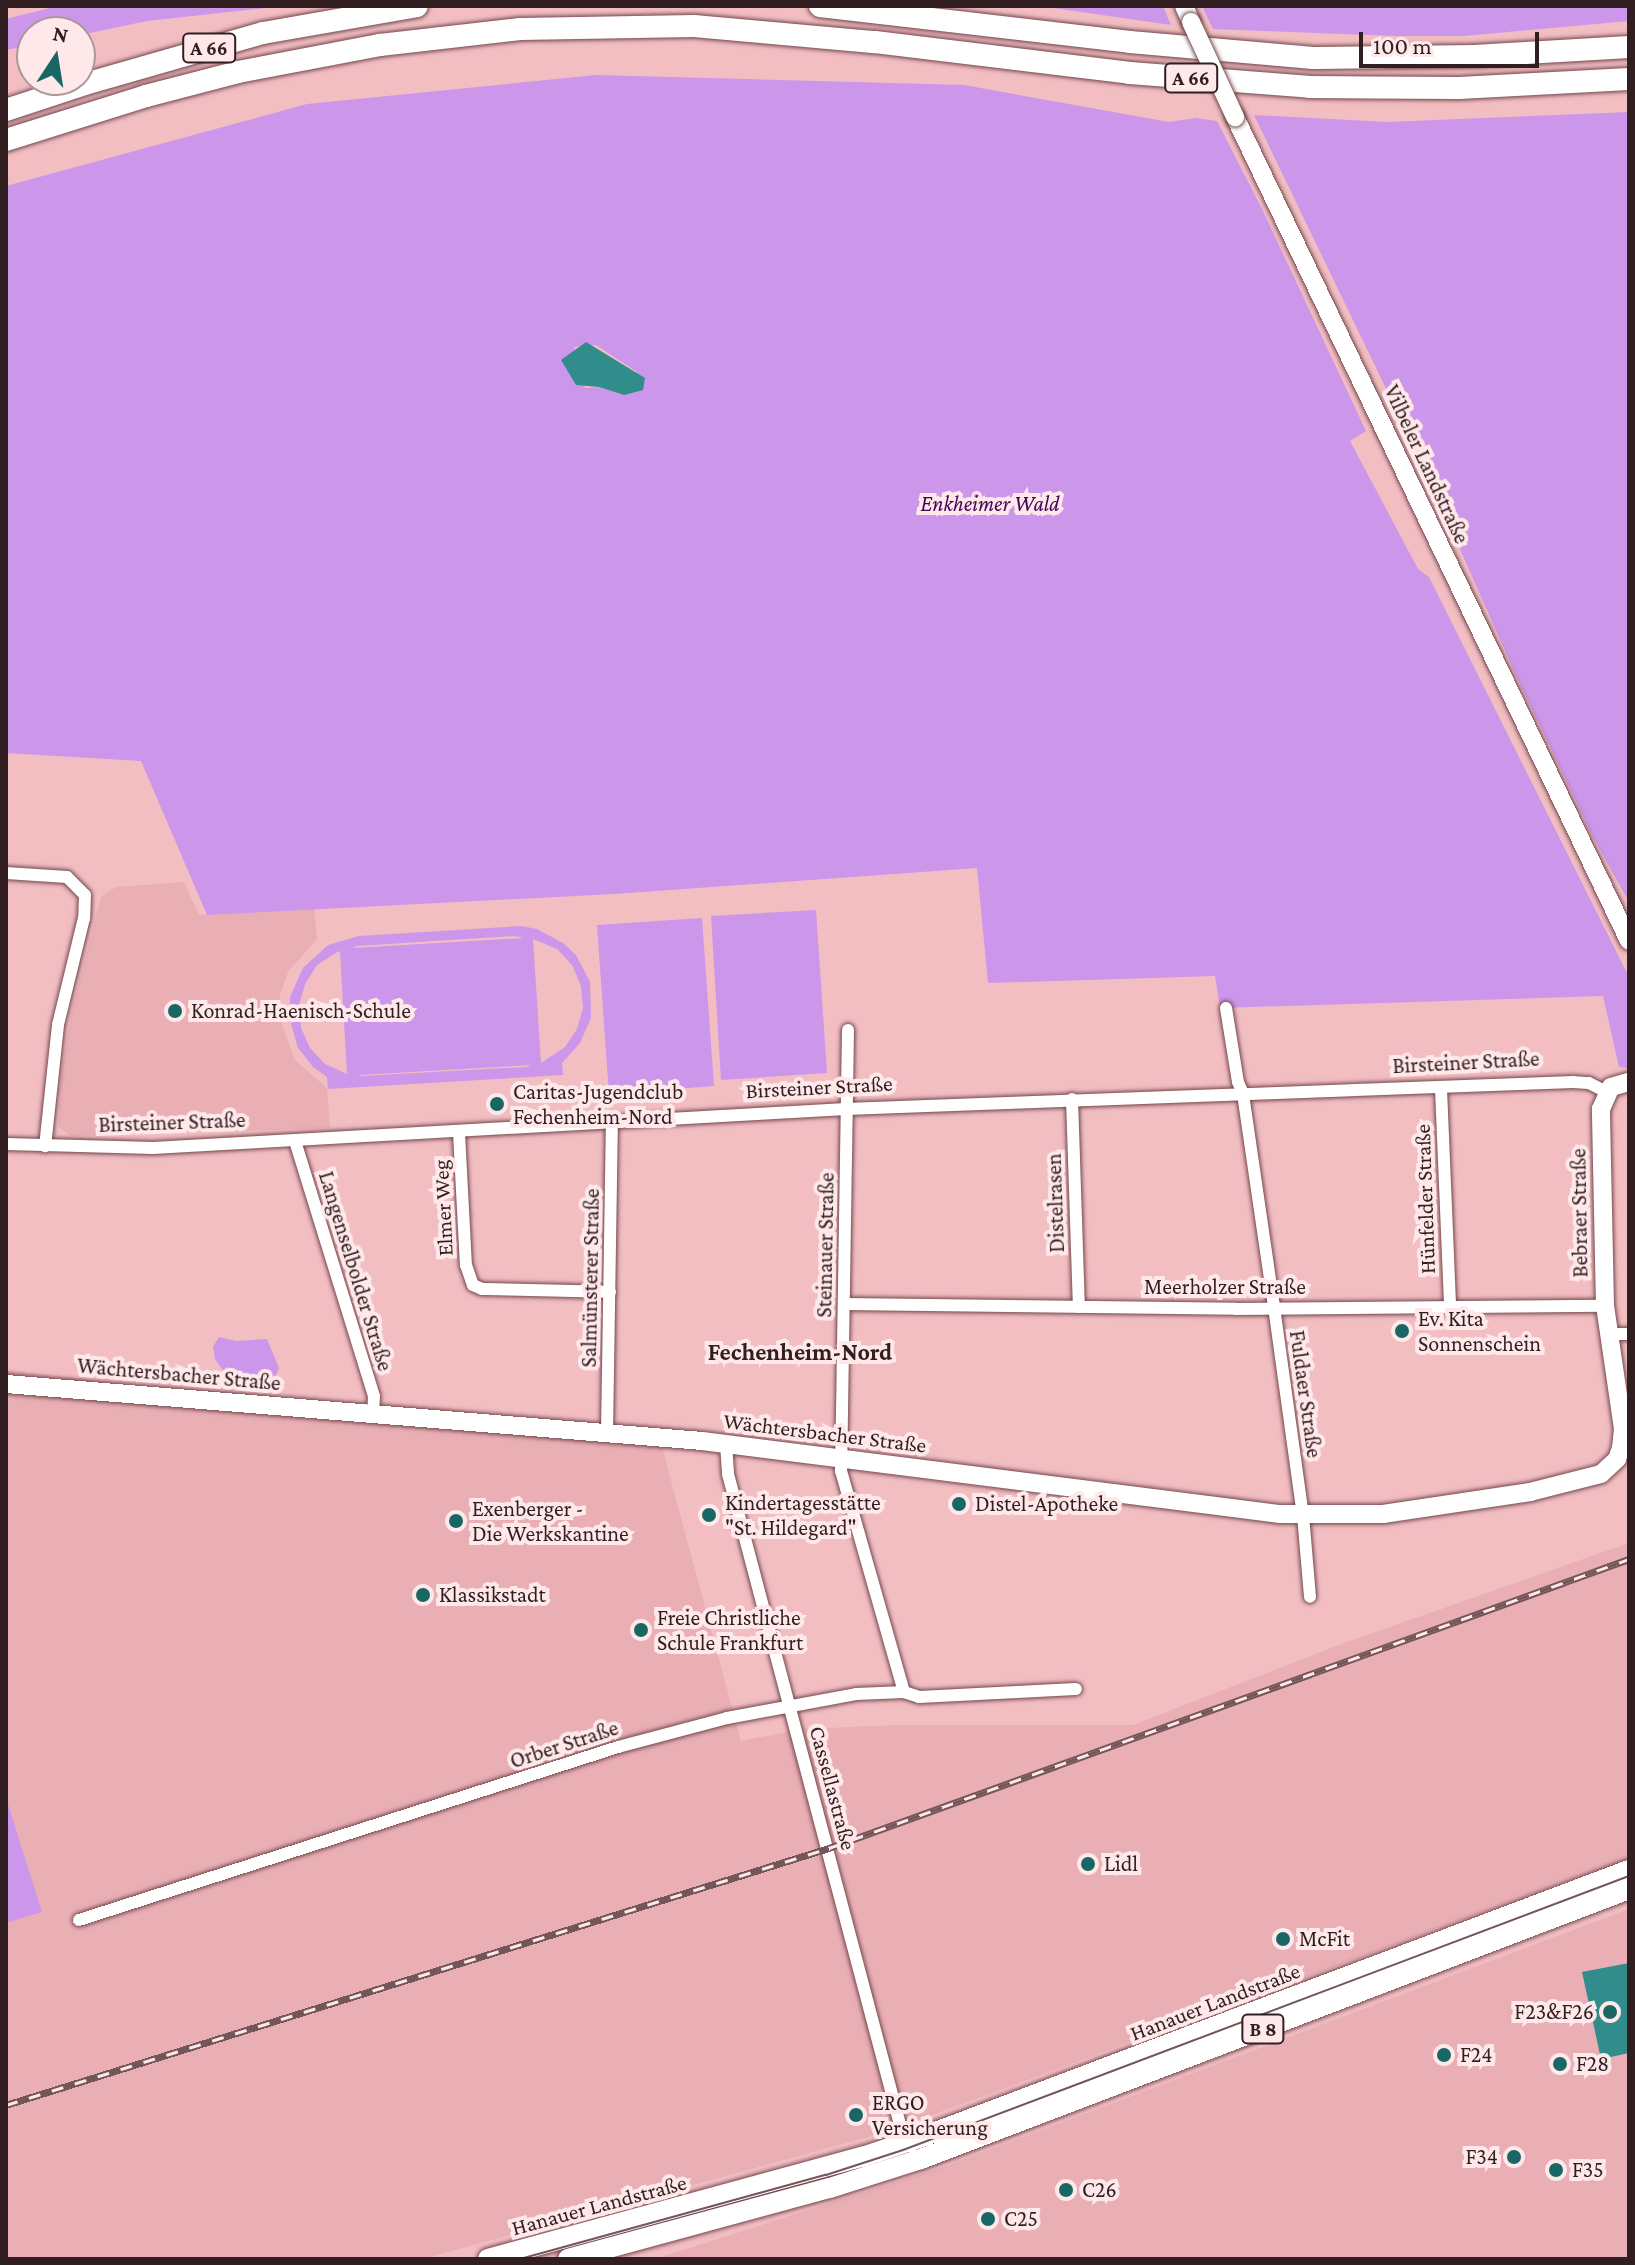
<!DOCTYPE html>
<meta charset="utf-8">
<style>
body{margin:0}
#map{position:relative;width:1635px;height:2265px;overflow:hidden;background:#f2bec2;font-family:"Crimson Pro",serif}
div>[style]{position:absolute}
.built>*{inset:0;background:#e9afb4}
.green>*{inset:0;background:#cc96ea}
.water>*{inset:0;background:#318d8b}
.roads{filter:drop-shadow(0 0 2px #73474c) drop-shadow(0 0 2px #73474c)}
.street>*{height:12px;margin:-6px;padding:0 6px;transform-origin:6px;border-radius:6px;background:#fff}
.secondary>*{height:18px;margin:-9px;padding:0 9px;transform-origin:9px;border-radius:9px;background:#fff}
.primary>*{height:20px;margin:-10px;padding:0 10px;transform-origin:10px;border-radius:10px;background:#fff}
.highway>*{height:22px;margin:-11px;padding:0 11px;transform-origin:11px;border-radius:11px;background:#fff}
.tram>*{height:2px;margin:-1px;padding:0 1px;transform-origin:1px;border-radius:1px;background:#745658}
.rail>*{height:7px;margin-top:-3.5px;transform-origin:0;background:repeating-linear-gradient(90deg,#fee8e9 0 12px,#745658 0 24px);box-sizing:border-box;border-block:2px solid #745658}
.bridges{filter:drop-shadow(0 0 2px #73474c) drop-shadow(0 0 2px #73474c)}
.secondary-bridge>*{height:18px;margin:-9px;padding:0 9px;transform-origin:9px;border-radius:9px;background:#fff}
.dots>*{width:22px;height:22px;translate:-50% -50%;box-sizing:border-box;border:4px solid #fee8e9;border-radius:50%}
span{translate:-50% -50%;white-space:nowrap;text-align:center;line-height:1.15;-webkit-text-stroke:8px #fee8e9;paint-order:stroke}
.shield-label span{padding:2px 6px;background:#fee8e9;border:2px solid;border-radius:6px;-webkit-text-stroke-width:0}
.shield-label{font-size:20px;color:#311e20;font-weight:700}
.street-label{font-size:22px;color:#311e20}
.park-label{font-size:22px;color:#400358;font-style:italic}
.poi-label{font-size:22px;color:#311e20}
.left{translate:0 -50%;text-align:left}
.right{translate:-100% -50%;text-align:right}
.neighbourhood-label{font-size:24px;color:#311e20;font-weight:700}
.frame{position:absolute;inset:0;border:8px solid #311e20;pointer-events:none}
.north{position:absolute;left:16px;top:16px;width:80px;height:80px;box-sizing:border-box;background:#fee8e9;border:2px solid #ac9799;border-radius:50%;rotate:12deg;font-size:22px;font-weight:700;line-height:32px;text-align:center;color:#311e20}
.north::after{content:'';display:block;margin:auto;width:28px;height:36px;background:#196765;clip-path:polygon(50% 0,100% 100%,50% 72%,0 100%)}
.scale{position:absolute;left:1359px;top:32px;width:180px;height:36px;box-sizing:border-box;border:4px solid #311e20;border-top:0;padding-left:10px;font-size:24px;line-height:28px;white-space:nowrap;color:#311e20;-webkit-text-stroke:6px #fee8e9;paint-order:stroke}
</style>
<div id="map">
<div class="built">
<div style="clip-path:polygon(184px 882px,199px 915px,314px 907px,317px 939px,288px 972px,280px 995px,280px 1019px,295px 1060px,327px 1088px,330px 1128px,71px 1136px,58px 1127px,62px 1070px,71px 1014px,101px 897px,116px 887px)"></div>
<div style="clip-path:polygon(6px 1370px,662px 1447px,741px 1741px,804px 1729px,899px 1725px,1133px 1725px,1344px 1643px,1629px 1543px,1629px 1858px,886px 2132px,422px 2259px,6px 2259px,6px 1923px,41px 1911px,6px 1798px)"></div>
<div style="clip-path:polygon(1629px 1909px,1629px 2259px,655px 2259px,949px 2165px)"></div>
</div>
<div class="green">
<div style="clip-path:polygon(58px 6px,284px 6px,147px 21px,80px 35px,80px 32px,32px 32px,32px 45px,6px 50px,6px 19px)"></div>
<div style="clip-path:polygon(1040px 6px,1163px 6px,1171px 25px)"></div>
<div style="clip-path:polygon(1202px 6px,1629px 6px,1629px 21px,1464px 36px,1397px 36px,1213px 29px)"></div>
<div style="clip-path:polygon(evenodd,596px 75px,964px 85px,1169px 122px,1196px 118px,1217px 121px,1262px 209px,1366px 431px,1350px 441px,1418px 569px,1429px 577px,1629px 977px,1629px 1068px,1619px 1067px,1603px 996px,1220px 1008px,1215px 976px,988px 983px,977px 868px,614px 894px,207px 915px,141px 761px,6px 753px,6px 186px,307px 104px,596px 75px,596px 345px,637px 372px,624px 395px,599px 387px,585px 388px,574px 347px,596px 345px)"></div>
<div style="clip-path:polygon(1629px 112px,1629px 902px,1594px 839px,1519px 682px,1419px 457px,1254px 115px,1387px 122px)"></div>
<div style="clip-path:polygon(816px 910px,827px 1073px,721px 1080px,711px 916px)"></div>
<div style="clip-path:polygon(702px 918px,714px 1086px,609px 1094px,597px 925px)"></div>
<div style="clip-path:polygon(evenodd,521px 926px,537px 929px,563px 943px,576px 955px,590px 982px,591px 1018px,580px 1043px,562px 1063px,563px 1075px,328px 1089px,327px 1077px,313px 1067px,298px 1048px,290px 1020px,290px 997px,303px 968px,328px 945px,359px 936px,521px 926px,515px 936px,524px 938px,352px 948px,357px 946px,515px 936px,521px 926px,533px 939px,557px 949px,572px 965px,581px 986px,583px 1008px,577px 1029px,565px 1047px,541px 1063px,533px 939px,521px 926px,339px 951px,340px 952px,347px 1074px,325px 1064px,310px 1048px,301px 1028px,299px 1005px,305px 984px,317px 965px,339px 951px,521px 926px,532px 1065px,526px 1067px,360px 1076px,360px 1075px,532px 1065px)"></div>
<div style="clip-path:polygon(219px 1337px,236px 1341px,267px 1339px,279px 1368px,275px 1377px,252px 1381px,236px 1378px,222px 1369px,215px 1359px,213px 1347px)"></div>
<div style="clip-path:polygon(6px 1798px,42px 1912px,6px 1923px)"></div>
</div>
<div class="water">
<div style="clip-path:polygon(586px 342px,645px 378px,643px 390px,624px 395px,599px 387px,576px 385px,561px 360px)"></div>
<div style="clip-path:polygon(1629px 1963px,1629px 2053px,1601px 2059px,1582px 1972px)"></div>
</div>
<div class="roads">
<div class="street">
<div style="left:6px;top:873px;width:61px;rotate:3.8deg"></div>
<div style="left:67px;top:877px;width:25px;rotate:45deg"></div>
<div style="left:85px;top:895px;width:23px;rotate:92deg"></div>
<div style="left:84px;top:918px;width:110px;rotate:103.7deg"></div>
<div style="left:58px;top:1025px;width:122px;rotate:96.1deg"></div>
<div style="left:1226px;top:1008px;width:75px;rotate:80.8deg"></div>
<div style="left:1238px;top:1082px;width:13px;rotate:67deg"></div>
<div style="left:1243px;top:1094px;width:215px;rotate:81.7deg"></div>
<div style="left:1274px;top:1307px;width:210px;rotate:82.1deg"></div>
<div style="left:1303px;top:1515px;width:82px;rotate:85.1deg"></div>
<div style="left:848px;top:1030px;width:441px;rotate:90.9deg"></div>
<div style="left:841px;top:1471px;width:230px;rotate:74.1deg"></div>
<div style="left:1441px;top:1089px;width:218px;rotate:87.6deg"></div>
<div style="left:1072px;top:1099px;width:208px;rotate:88.1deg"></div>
<div style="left:459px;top:1133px;width:132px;rotate:87deg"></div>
<div style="left:466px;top:1265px;width:21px;rotate:71deg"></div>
<div style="left:473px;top:1285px;width:10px;rotate:24deg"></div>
<div style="left:482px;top:1289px;width:128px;rotate:1.3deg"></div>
<div style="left:295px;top:1141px;width:267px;rotate:72.8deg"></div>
<div style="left:374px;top:1396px;width:17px;rotate:93deg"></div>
<div style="left:6px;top:1144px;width:147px;rotate:1.6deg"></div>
<div style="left:153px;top:1148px;width:694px;rotate:-3.22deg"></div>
<div style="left:846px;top:1109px;width:728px;rotate:-2.13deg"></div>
<div style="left:1573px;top:1082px;width:16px;rotate:4deg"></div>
<div style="left:1589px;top:1083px;width:20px;rotate:27deg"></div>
<div style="left:844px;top:1304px;width:392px;rotate:0.7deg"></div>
<div style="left:1236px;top:1309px;width:369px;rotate:-0.5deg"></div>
<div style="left:1608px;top:1334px;width:21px"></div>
<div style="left:607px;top:1434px;width:311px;rotate:-89.1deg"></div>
<div style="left:726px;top:1444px;width:30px;rotate:86deg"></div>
<div style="left:728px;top:1474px;width:681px;rotate:75.19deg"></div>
<div style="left:902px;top:2132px;width:17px;rotate:57deg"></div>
<div style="left:79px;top:1920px;width:566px;rotate:-17.79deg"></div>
<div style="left:618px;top:1747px;width:113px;rotate:-14.9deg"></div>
<div style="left:727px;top:1718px;width:131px;rotate:-10.5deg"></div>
<div style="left:856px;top:1694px;width:48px;rotate:-2.4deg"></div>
<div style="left:904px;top:1692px;width:16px;rotate:18deg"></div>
<div style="left:919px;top:1697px;width:157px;rotate:-2.9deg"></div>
</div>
<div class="secondary">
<div style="left:1184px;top:6px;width:17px;rotate:66deg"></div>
<div style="left:1235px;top:117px;width:913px;rotate:64.44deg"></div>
<div style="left:6px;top:1384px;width:698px;rotate:4.68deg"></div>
<div style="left:702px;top:1441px;width:583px;rotate:7.2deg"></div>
<div style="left:1280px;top:1514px;width:103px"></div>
<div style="left:1383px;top:1514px;width:149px;rotate:-8.5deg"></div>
<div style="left:1530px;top:1492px;width:73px;rotate:-14.2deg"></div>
<div style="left:1601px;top:1474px;width:22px;rotate:-43deg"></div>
<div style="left:1617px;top:1459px;width:12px;rotate:-70deg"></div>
<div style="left:1621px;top:1448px;width:19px;rotate:-84deg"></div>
<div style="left:1623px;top:1429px;width:124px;rotate:-98.3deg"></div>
<div style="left:1605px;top:1306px;width:197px;rotate:-91.2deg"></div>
<div style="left:1601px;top:1109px;width:24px;rotate:-66deg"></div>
<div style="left:1611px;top:1087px;width:19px;rotate:-16deg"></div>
</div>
<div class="primary">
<div style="left:488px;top:2259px;width:388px;rotate:-15.3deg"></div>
<div style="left:862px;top:2157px;width:66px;rotate:-18.4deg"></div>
<div style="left:925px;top:2136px;width:753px;rotate:-20.7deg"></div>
<div style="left:568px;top:2259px;width:271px;rotate:-15.2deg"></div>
<div style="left:830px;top:2188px;width:96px;rotate:-17.7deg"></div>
<div style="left:921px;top:2159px;width:758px;rotate:-20.87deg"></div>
</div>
<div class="highway">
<div style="left:820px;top:6px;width:312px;rotate:6.6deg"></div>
<div style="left:1130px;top:42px;width:184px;rotate:5deg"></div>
<div style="left:1313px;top:58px;width:161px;rotate:-0.7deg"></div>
<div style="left:1474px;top:56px;width:155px;rotate:-3.3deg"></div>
<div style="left:6px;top:110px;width:83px;rotate:-18.2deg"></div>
<div style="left:85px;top:84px;width:185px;rotate:-16deg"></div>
<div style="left:263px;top:33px;width:156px;rotate:-9.9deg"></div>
<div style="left:6px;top:140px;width:147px;rotate:-17.4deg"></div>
<div style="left:146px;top:96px;width:95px;rotate:-14.6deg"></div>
<div style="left:238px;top:72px;width:145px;rotate:-10.8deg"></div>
<div style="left:380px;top:45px;width:141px;rotate:-6.5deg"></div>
<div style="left:520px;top:29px;width:174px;rotate:-1deg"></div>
<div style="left:694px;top:26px;width:182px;rotate:5.1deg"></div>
<div style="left:875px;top:42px;width:257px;rotate:6.9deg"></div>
<div style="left:1130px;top:73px;width:181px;rotate:4.4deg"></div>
<div style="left:1310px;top:87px;width:149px;rotate:0.4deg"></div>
<div style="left:1459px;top:88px;width:170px;rotate:-3deg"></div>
</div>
</div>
<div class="tram">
<div style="left:520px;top:2259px;width:317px;rotate:-15.4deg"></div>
<div style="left:826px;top:2175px;width:81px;rotate:-18deg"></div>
<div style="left:903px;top:2150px;width:776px;rotate:-20.68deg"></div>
</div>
<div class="rail">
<div style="left:6px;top:2105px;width:862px;rotate:-17.34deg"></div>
<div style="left:829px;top:1848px;width:851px;rotate:-19.86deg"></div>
</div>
<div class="bridges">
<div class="secondary-bridge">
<div style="left:1191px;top:22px;width:105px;rotate:65.1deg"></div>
</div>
</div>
<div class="dots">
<div style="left:175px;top:1011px;background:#196765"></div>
<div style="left:497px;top:1104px;background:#196765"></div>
<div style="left:1402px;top:1331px;background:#196765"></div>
<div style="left:959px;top:1504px;background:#196765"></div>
<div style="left:709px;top:1515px;background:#196765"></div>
<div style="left:456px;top:1521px;background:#196765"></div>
<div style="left:423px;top:1595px;background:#196765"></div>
<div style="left:641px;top:1630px;background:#196765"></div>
<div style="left:1088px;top:1864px;background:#196765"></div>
<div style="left:1283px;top:1939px;background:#196765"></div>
<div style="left:1610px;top:2012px;background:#196765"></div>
<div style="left:1444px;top:2055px;background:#196765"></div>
<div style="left:1560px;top:2064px;background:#196765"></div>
<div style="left:856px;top:2115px;background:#196765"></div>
<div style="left:1514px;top:2157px;background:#196765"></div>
<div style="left:1556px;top:2170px;background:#196765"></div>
<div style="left:1066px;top:2190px;background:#196765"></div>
<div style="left:988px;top:2219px;background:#196765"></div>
</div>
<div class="shield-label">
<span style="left:209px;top:48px">A 66</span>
<span style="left:1191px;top:78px">A 66</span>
<span style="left:1263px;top:2029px">B 8</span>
</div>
<div class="street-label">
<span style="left:1427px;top:464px;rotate:65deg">Vilbeler Landstraße</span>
<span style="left:1466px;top:1062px;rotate:-3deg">Birsteiner Straße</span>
<span style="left:819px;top:1087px;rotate:-3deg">Birsteiner Straße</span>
<span style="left:172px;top:1122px;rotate:-2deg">Birsteiner Straße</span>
<span style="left:1425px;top:1199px;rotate:-92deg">Hünfelder Straße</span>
<span style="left:1055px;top:1203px;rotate:-92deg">Distelrasen</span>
<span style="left:443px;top:1208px;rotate:-93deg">Elmer Weg</span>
<span style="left:1579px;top:1213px;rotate:-91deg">Bebraer Straße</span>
<span style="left:825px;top:1245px;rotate:-89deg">Steinauer Straße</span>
<span style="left:356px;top:1271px;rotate:73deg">Langenselbolder Straße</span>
<span style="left:590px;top:1278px;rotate:-89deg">Salmünsterer Straße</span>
<span style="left:1225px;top:1287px">Meerholzer Straße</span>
<span style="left:179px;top:1374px;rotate:5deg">Wächtersbacher Straße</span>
<span style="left:1306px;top:1394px;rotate:82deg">Fuldaer Straße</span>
<span style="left:825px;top:1433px;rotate:7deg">Wächtersbacher Straße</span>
<span style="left:564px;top:1744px;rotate:-18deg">Orber Straße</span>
<span style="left:833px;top:1788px;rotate:75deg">Cassellastraße</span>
<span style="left:1215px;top:2002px;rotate:-21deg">Hanauer Landstraße</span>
<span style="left:599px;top:2205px;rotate:-15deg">Hanauer Landstraße</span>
</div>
<div class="park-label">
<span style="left:990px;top:504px">Enkheimer Wald</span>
</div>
<div class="poi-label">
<span class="left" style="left:191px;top:1011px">Konrad-Haenisch-Schule</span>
<span class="left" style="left:513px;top:1104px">Caritas-Jugendclub<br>Fechenheim-Nord</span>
<span class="left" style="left:1418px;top:1331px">Ev. Kita<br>Sonnenschein</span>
<span class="left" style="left:725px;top:1515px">Kindertagesstätte<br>"St. Hildegard"</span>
<span class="left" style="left:975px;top:1504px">Distel-Apotheke</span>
<span class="left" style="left:472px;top:1521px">Exenberger -<br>Die Werkskantine</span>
<span class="left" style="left:439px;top:1595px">Klassikstadt</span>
<span class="left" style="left:657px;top:1630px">Freie Christliche<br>Schule Frankfurt</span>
<span class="left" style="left:1104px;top:1864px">Lidl</span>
<span class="left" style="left:1299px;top:1939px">McFit</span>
<span class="right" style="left:1594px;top:2012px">F23&amp;F26</span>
<span class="left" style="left:1460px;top:2055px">F24</span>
<span class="left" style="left:1576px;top:2064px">F28</span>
<span class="left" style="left:872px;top:2115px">ERGO<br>Versicherung</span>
<span class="right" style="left:1498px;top:2157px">F34</span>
<span class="left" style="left:1572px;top:2170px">F35</span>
<span class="left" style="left:1082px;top:2190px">C26</span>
<span class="left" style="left:1004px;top:2219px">C25</span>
</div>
<div class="neighbourhood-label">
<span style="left:800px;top:1352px">Fechenheim-Nord</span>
</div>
<div class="frame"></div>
<div class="north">N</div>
<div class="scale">100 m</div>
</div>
